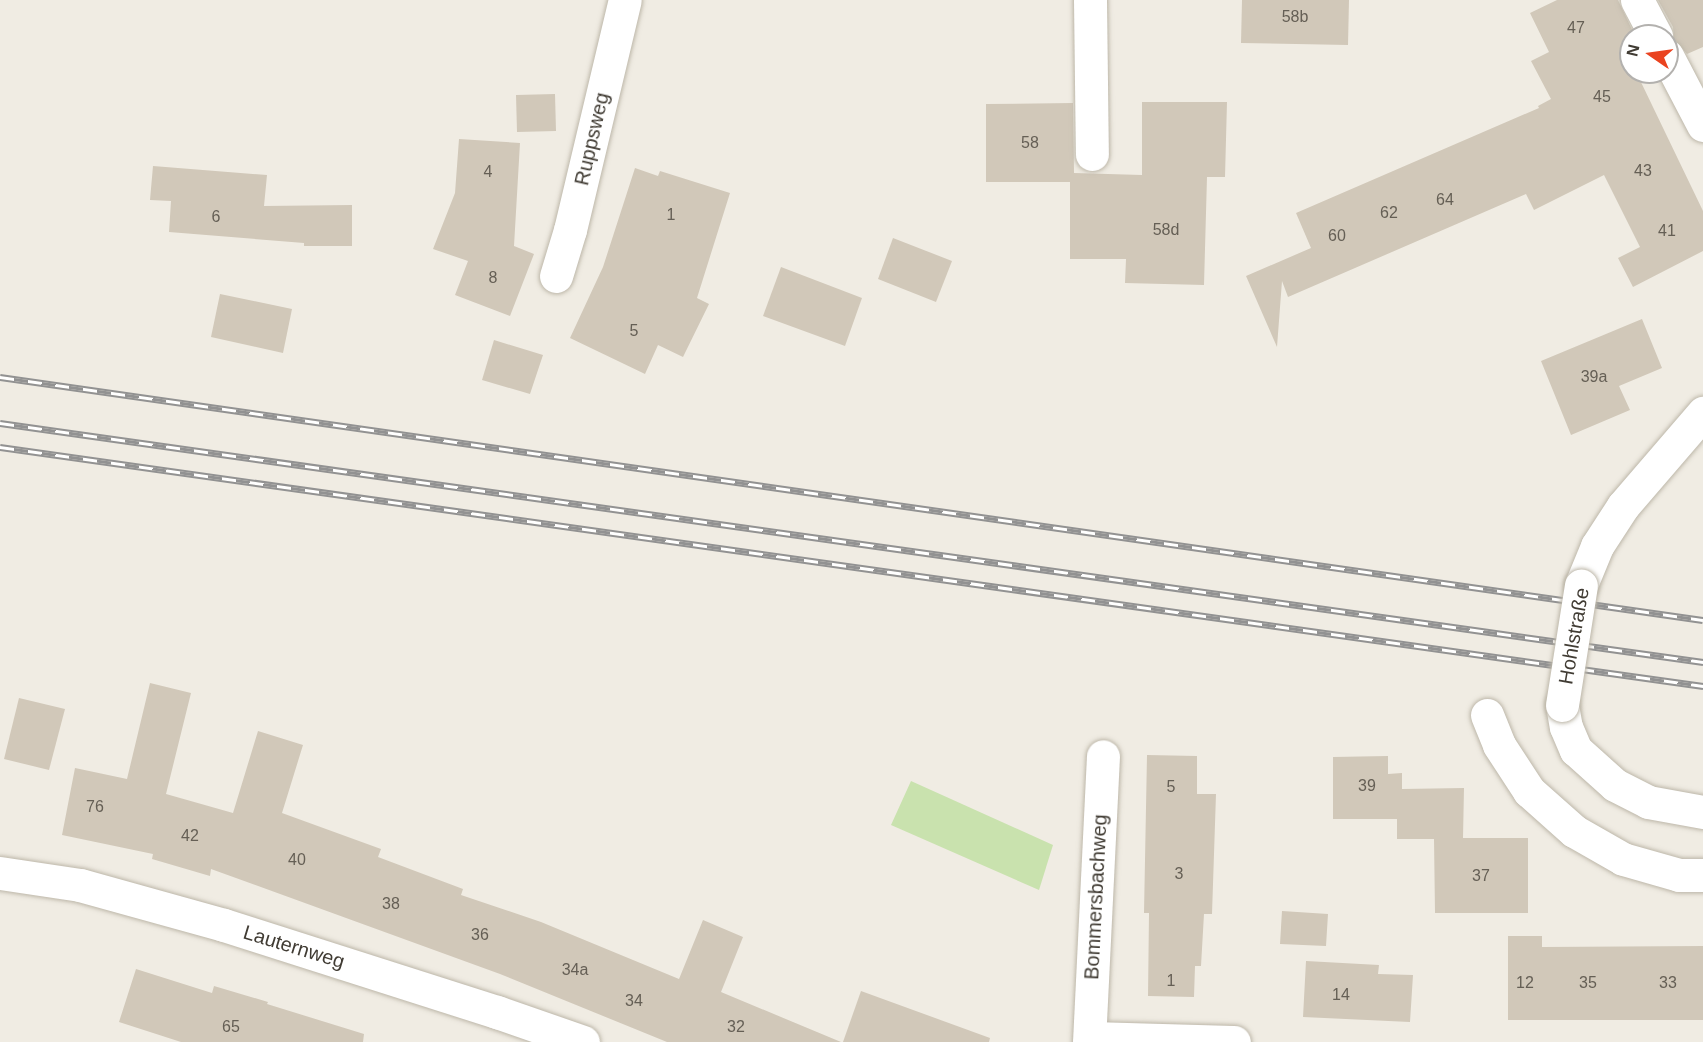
<!DOCTYPE html>
<meta charset="utf-8">
<style>
body{margin:0}
#map{position:relative;width:1703px;height:1042px;overflow:hidden;background:#f0ece3;font-family:Helvetica,sans-serif}
div>[style]{position:absolute}
.green>*{inset:0;background:#c9e2ae}
.building>*{inset:0;background:#d1c8b9}
.roads{filter:drop-shadow(0 0 2px #bdb7a9) drop-shadow(0 0 2px #bdb7a9)}
.minor>*{height:33px;margin:-16.5px;padding:0 16.5px;transform-origin:16.5px;border-radius:16.5px;background:#fff}
.rail>*{height:7px;margin-top:-3.5px;transform-origin:0;background:repeating-linear-gradient(90deg,#fff 0 14px,#929292 0 28px);box-sizing:border-box;border-block:2px solid #929292}
.bridges{filter:drop-shadow(0 0 2px #bdb7a9) drop-shadow(0 0 2px #bdb7a9)}
.minor-bridge>*{height:33px;margin:-16.5px;padding:0 16.5px;transform-origin:16.5px;border-radius:16.5px;background:#fff}
span{translate:-50% -50%;white-space:nowrap;text-align:center;line-height:1.15;-webkit-text-stroke:5px #fff;paint-order:stroke}
.number-label{font-size:16px;color:#655f55}
.number-label span{-webkit-text-stroke-width:0}
.street-label{font-size:20px;color:#413c34}
.north{position:absolute;left:1619px;top:24px;width:60px;height:60px;box-sizing:border-box;background:#fff;border:2px solid #b3b1ae;border-radius:50%;rotate:283deg;font-size:16px;font-weight:700;line-height:24px;text-align:center;color:#413c34}
.north::after{content:'';display:block;margin:auto;width:21px;height:27px;background:#ea4320;clip-path:polygon(50% 0,100% 100%,50% 72%,0 100%)}
</style>
<div id="map">
<div class="green">
<div style="clip-path:polygon(911px 781px,1053px 845px,1039px 890px,891px 825px)"></div>
</div>
<div class="building">
<div style="clip-path:polygon(1242px 0,1349px 0,1348px 45px,1241px 43px)"></div>
<div style="clip-path:polygon(1557px 0,1618px 0,1635px 36px,1631px 36px,1631px 72px,1652px 72px,1639px 78px,1703px 211px,1703px 251px,1633px 287px,1618px 258px,1640px 247px,1604px 175px,1534px 210px,1526px 194px,1288px 297px,1282px 281px,1277px 347px,1246px 276px,1311px 248px,1296px 213px,1539px 108px,1538px 106px,1551px 99px,1531px 61px,1549px 52px,1530px 13px)"></div>
<div style="clip-path:polygon(1658px 0,1703px 0,1703px 47px,1687px 54px,1674px 39px,1673px 27px)"></div>
<div style="clip-path:polygon(555px 94px,556px 131px,517px 132px,516px 95px)"></div>
<div style="clip-path:polygon(1142px 102px,1227px 102px,1225px 177px,1207px 177px,1204px 285px,1125px 283px,1126px 259px,1070px 259px,1070px 182px,986px 182px,986px 104px,1073px 103px,1074px 173px,1142px 175px)"></div>
<div style="clip-path:polygon(459px 139px,520px 143px,514px 246px,534px 254px,510px 316px,455px 295px,468px 261px,433px 249px,455px 193px)"></div>
<div style="clip-path:polygon(153px 166px,267px 175px,264px 206px,352px 205px,352px 246px,304px 246px,304px 243px,169px 232px,171px 201px,150px 200px)"></div>
<div style="clip-path:polygon(635px 168px,658px 176px,660px 171px,730px 193px,697px 298px,709px 304px,683px 357px,658px 345px,645px 374px,570px 338px,603px 267px)"></div>
<div style="clip-path:polygon(893px 238px,952px 261px,936px 302px,878px 279px)"></div>
<div style="clip-path:polygon(781px 267px,862px 298px,845px 346px,763px 316px)"></div>
<div style="clip-path:polygon(220px 294px,292px 309px,283px 353px,211px 337px)"></div>
<div style="clip-path:polygon(1642px 319px,1662px 368px,1619px 386px,1630px 410px,1571px 435px,1541px 361px)"></div>
<div style="clip-path:polygon(494px 340px,543px 355px,530px 394px,482px 380px)"></div>
<div style="clip-path:polygon(150px 683px,191px 693px,166px 794px,233px 813px,258px 731px,303px 745px,282px 813px,381px 849px,378px 857px,463px 889px,461px 895px,541px 922px,679px 979px,703px 920px,743px 937px,721px 992px,841px 1042px,667px 1042px,500px 974px,211px 869px,210px 876px,152px 859px,153px 854px,62px 835px,75px 768px,127px 779px)"></div>
<div style="clip-path:polygon(19px 698px,65px 709px,49px 770px,4px 759px)"></div>
<div style="clip-path:polygon(1147px 755px,1197px 756px,1197px 794px,1216px 794px,1212px 914px,1204px 914px,1201px 966px,1195px 966px,1194px 997px,1148px 996px,1149px 913px,1144px 913px)"></div>
<div style="clip-path:polygon(1388px 756px,1388px 774px,1402px 773px,1402px 789px,1464px 788px,1463px 838px,1459px 838px,1528px 838px,1528px 913px,1435px 913px,1434px 839px,1397px 839px,1397px 819px,1333px 819px,1333px 757px)"></div>
<div style="clip-path:polygon(1282px 911px,1328px 914px,1326px 946px,1280px 944px)"></div>
<div style="clip-path:polygon(1508px 936px,1542px 936px,1542px 947px,1703px 946px,1703px 1020px,1508px 1020px)"></div>
<div style="clip-path:polygon(1306px 961px,1379px 965px,1378px 974px,1413px 975px,1410px 1022px,1303px 1017px)"></div>
<div style="clip-path:polygon(136px 969px,212px 993px,214px 986px,268px 1002px,267px 1004px,364px 1034px,363px 1042px,181px 1042px,119px 1022px)"></div>
<div style="clip-path:polygon(861px 991px,990px 1038px,989px 1042px,843px 1042px)"></div>
</div>
<div class="roads">
<div class="minor">
<div style="left:1090px;top:0;width:154px;rotate:89.3deg"></div>
<div style="left:1637px;top:0;width:41px;rotate:62.2deg"></div>
<div style="left:1667px;top:56px;width:78px;rotate:62.4deg"></div>
<div style="left:556px;top:276px;width:48px;rotate:-73.1deg"></div>
<div style="left:570px;top:230px;width:236px;rotate:-76.6deg"></div>
<div style="left:1581px;top:585px;width:42px;rotate:-67.7deg"></div>
<div style="left:1597px;top:546px;width:48px;rotate:-57deg"></div>
<div style="left:1623px;top:506px;width:123px;rotate:-49.3deg"></div>
<div style="left:1562px;top:705px;width:22px;rotate:80deg"></div>
<div style="left:1566px;top:727px;width:25px;rotate:67deg"></div>
<div style="left:1576px;top:750px;width:52px;rotate:41.9deg"></div>
<div style="left:1615px;top:785px;width:37px;rotate:27deg"></div>
<div style="left:1648px;top:802px;width:56px;rotate:10.3deg"></div>
<div style="left:1487px;top:715px;width:32px;rotate:68deg"></div>
<div style="left:1499px;top:745px;width:55px;rotate:56.9deg"></div>
<div style="left:1529px;top:791px;width:60px;rotate:41.6deg"></div>
<div style="left:1574px;top:831px;width:56px;rotate:29.7deg"></div>
<div style="left:1623px;top:859px;width:58px;rotate:15.9deg"></div>
<div style="left:1679px;top:875px;width:24px"></div>
<div style="left:0;top:873px;width:81px;rotate:8.5deg"></div>
<div style="left:80px;top:885px;width:149px;rotate:15.5deg"></div>
<div style="left:224px;top:925px;width:287px;rotate:17.7deg"></div>
<div style="left:497px;top:1012px;width:91px;rotate:19.2deg"></div>
<div style="left:1090px;top:1038px;width:144px;rotate:1.6deg"></div>
<div style="left:1089px;top:1042px;width:286px;rotate:-87.2deg"></div>
</div>
</div>
<div class="rail">
<div style="left:0;top:377px;width:1720px;rotate:8.12deg"></div>
<div style="left:0;top:423px;width:1720px;rotate:7.99deg"></div>
<div style="left:0;top:447px;width:1720px;rotate:7.99deg"></div>
</div>
<div class="bridges">
<div class="minor-bridge">
<div style="left:1562px;top:705px;width:121px;rotate:-81deg"></div>
</div>
</div>
<div class="number-label">
<span style="left:1295px;top:17px">58b</span>
<span style="left:1576px;top:28px">47</span>
<span style="left:1602px;top:97px">45</span>
<span style="left:1030px;top:143px">58</span>
<span style="left:1643px;top:171px">43</span>
<span style="left:488px;top:172px">4</span>
<span style="left:1445px;top:200px">64</span>
<span style="left:1389px;top:213px">62</span>
<span style="left:671px;top:215px">1</span>
<span style="left:216px;top:217px">6</span>
<span style="left:1166px;top:230px">58d</span>
<span style="left:1667px;top:231px">41</span>
<span style="left:1337px;top:236px">60</span>
<span style="left:493px;top:278px">8</span>
<span style="left:634px;top:331px">5</span>
<span style="left:1594px;top:377px">39a</span>
<span style="left:1367px;top:786px">39</span>
<span style="left:1171px;top:787px">5</span>
<span style="left:95px;top:807px">76</span>
<span style="left:190px;top:836px">42</span>
<span style="left:297px;top:860px">40</span>
<span style="left:1179px;top:874px">3</span>
<span style="left:1481px;top:876px">37</span>
<span style="left:391px;top:904px">38</span>
<span style="left:480px;top:935px">36</span>
<span style="left:575px;top:970px">34a</span>
<span style="left:1171px;top:981px">1</span>
<span style="left:1525px;top:983px">12</span>
<span style="left:1588px;top:983px">35</span>
<span style="left:1668px;top:983px">33</span>
<span style="left:1341px;top:995px">14</span>
<span style="left:634px;top:1001px">34</span>
<span style="left:231px;top:1027px">65</span>
<span style="left:736px;top:1027px">32</span>
</div>
<div class="street-label">
<span style="left:592px;top:139px;rotate:-77deg">Ruppsweg</span>
<span style="left:1574px;top:636px;rotate:-80deg">Hohlstraße</span>
<span style="left:1096px;top:897px;rotate:-87deg">Bommersbachweg</span>
<span style="left:294px;top:947px;rotate:17deg">Lauternweg</span>
</div>
<div class="north">N</div>
</div>
